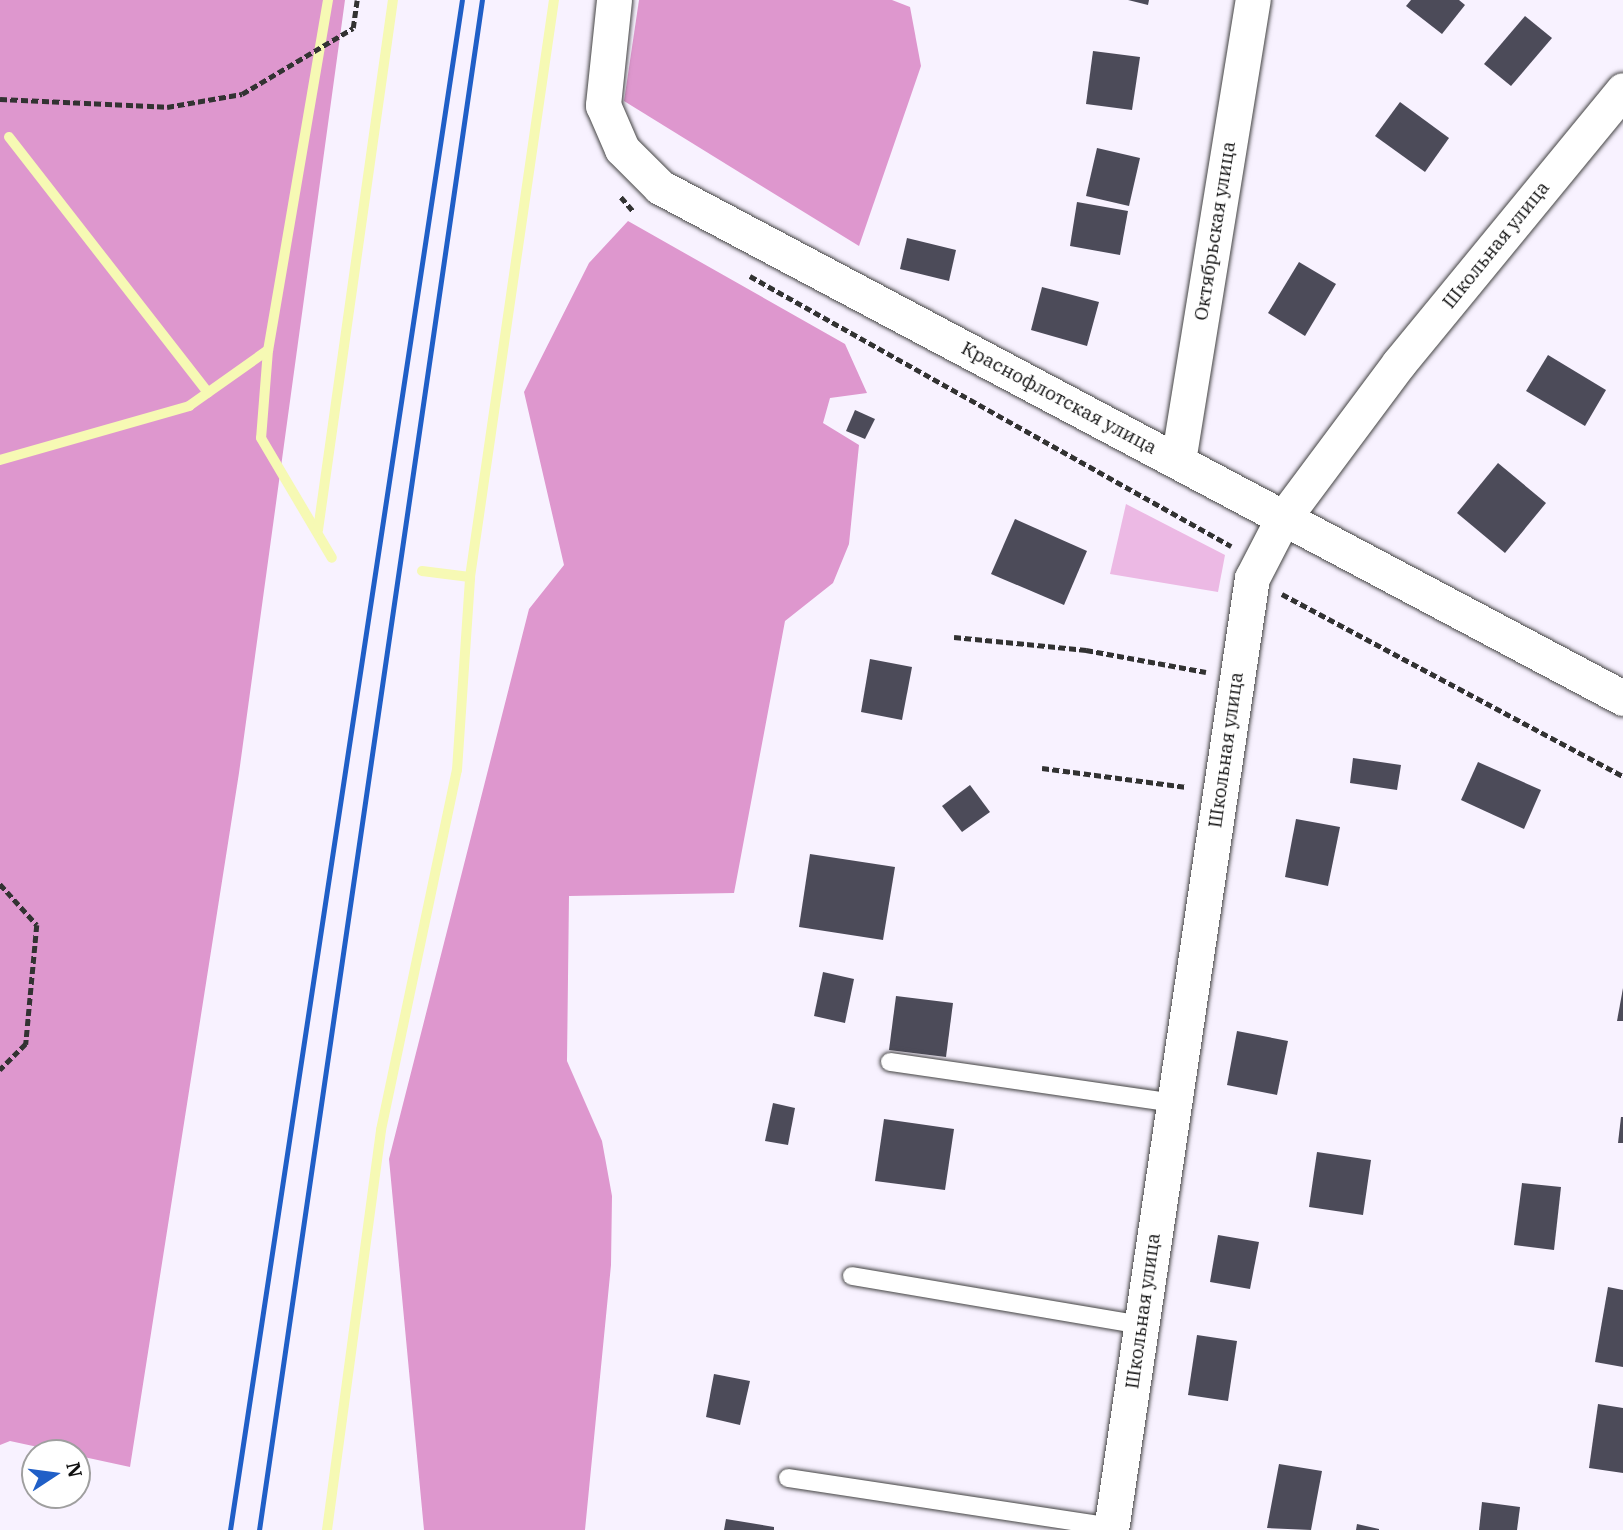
<!DOCTYPE html>
<meta charset="utf-8">
<style>
body{margin:0}
#map{position:relative;width:1623px;height:1530px;overflow:hidden;background:#f8f2ff;font-family:"IBM Plex Serif",serif}
div>[style]{position:absolute}
.green>*{inset:0;background:#ecb9e4}
.forest>*{inset:0;background:#de97ce}
.stream>*{height:10px;margin:-5px;padding:0 5px;transform-origin:5px;border-radius:5px;background:#f6f9b4}
.building>*{inset:0;background:#4c4b59}
.path>*{height:4.5px;margin-top:-2.25px;transform-origin:0;background:repeating-linear-gradient(90deg,#323232 0 7px,transparent 0 10.5px)}
.roads{filter:drop-shadow(0 0 2px #434343) drop-shadow(0 0 2px #434343)}
.service>*{height:18px;margin:-9px;padding:0 9px;transform-origin:9px;border-radius:9px;background:#fff}
.minor>*{height:35px;margin:-17.5px;padding:0 17.5px;transform-origin:17.5px;border-radius:17.5px;background:#fff}
.rail>*{height:5px;margin:-2.5px;padding:0 2.5px;transform-origin:2.5px;border-radius:2.5px;background:#205fc7}
span{translate:-50% -50%;white-space:nowrap;text-align:center;line-height:1.15;-webkit-text-stroke:7px #fff;paint-order:stroke}
.street-label{font-size:19px;color:#101010}
.north{position:absolute;left:21px;top:1439px;width:70px;height:70px;box-sizing:border-box;background:#fff;border:2px solid #9f9f9f;border-radius:50%;rotate:77deg;font-size:19px;font-weight:700;line-height:28px;text-align:center;color:#101010}
.north::after{content:'';display:block;margin:auto;width:24px;height:32px;background:#205fc7;clip-path:polygon(50% 0,100% 100%,50% 72%,0 100%)}
</style>
<div id="map">
<div class="green">
<div style="clip-path:polygon(1126px 504px,1225px 555px,1218px 592px,1110px 574px)"></div>
</div>
<div class="forest">
<div style="clip-path:polygon(0 0,345px 0,239px 773px,130px 1467px,10px 1441px,0 1445px)"></div>
<div style="clip-path:polygon(639px 0,892px 0,910px 7px,921px 66px,859px 246px,624px 101px)"></div>
<div style="clip-path:polygon(628px 221px,845px 344px,867px 393px,830px 398px,823px 423px,859px 445px,849px 544px,833px 583px,785px 621px,734px 893px,569px 896px,567px 1061px,602px 1141px,612px 1196px,611px 1265px,585px 1530px,424px 1530px,389px 1159px,529px 609px,564px 565px,524px 392px,589px 263px)"></div>
</div>
<div class="stream">
<div style="left:328px;top:0;width:355px;rotate:99.7deg"></div>
<div style="left:268px;top:350px;width:88px;rotate:94.5deg"></div>
<div style="left:261px;top:438px;width:139px;rotate:59.4deg"></div>
<div style="left:9px;top:137px;width:324px;rotate:52.1deg"></div>
<div style="left:0;top:460px;width:197px;rotate:-15.9deg"></div>
<div style="left:189px;top:406px;width:97px;rotate:-35.3deg"></div>
<div style="left:318px;top:530px;width:535px;rotate:-81.95deg"></div>
<div style="left:422px;top:571px;width:48px;rotate:7.1deg"></div>
<div style="left:327px;top:1530px;width:404px;rotate:-82.3deg"></div>
<div style="left:381px;top:1130px;width:368px;rotate:-78.1deg"></div>
<div style="left:457px;top:770px;width:193px;rotate:-86.1deg"></div>
<div style="left:470px;top:577px;width:583px;rotate:-81.72deg"></div>
</div>
<div class="building">
<div style="clip-path:polygon(1128px 0,1149px 0,1148px 5px)"></div>
<div style="clip-path:polygon(1411px 0,1459px 0,1465px 5px,1442px 34px,1406px 6px)"></div>
<div style="clip-path:polygon(1525px 16px,1552px 38px,1511px 86px,1484px 64px)"></div>
<div style="clip-path:polygon(1093px 51px,1140px 57px,1132px 110px,1086px 104px)"></div>
<div style="clip-path:polygon(1400px 102px,1449px 138px,1425px 172px,1375px 136px)"></div>
<div style="clip-path:polygon(1097px 148px,1140px 158px,1129px 206px,1086px 196px)"></div>
<div style="clip-path:polygon(1077px 202px,1128px 211px,1120px 255px,1070px 246px)"></div>
<div style="clip-path:polygon(907px 238px,956px 250px,949px 281px,900px 269px)"></div>
<div style="clip-path:polygon(1299px 262px,1336px 284px,1305px 336px,1268px 313px)"></div>
<div style="clip-path:polygon(1042px 287px,1099px 302px,1087px 346px,1031px 330px)"></div>
<div style="clip-path:polygon(1548px 355px,1606px 390px,1585px 426px,1526px 391px)"></div>
<div style="clip-path:polygon(855px 410px,875px 419px,865px 439px,846px 431px)"></div>
<div style="clip-path:polygon(1498px 463px,1546px 503px,1505px 553px,1457px 513px)"></div>
<div style="clip-path:polygon(1015px 519px,1087px 551px,1064px 605px,991px 574px)"></div>
<div style="clip-path:polygon(870px 659px,912px 667px,902px 720px,861px 712px)"></div>
<div style="clip-path:polygon(1353px 758px,1401px 765px,1397px 790px,1350px 783px)"></div>
<div style="clip-path:polygon(1478px 762px,1541px 790px,1524px 829px,1461px 800px)"></div>
<div style="clip-path:polygon(970px 785px,990px 812px,962px 832px,942px 806px)"></div>
<div style="clip-path:polygon(1296px 819px,1340px 827px,1328px 886px,1285px 877px)"></div>
<div style="clip-path:polygon(810px 854px,895px 867px,883px 940px,799px 927px)"></div>
<div style="clip-path:polygon(823px 972px,854px 979px,845px 1023px,814px 1016px)"></div>
<div style="clip-path:polygon(1623px 988px,1623px 1021px,1617px 1021px)"></div>
<div style="clip-path:polygon(896px 996px,953px 1003px,946px 1057px,889px 1050px)"></div>
<div style="clip-path:polygon(1237px 1031px,1288px 1041px,1277px 1095px,1227px 1085px)"></div>
<div style="clip-path:polygon(773px 1103px,795px 1108px,788px 1145px,765px 1141px)"></div>
<div style="clip-path:polygon(1621px 1117px,1623px 1117px,1623px 1143px,1618px 1143px)"></div>
<div style="clip-path:polygon(884px 1119px,954px 1129px,945px 1190px,875px 1181px)"></div>
<div style="clip-path:polygon(1317px 1152px,1371px 1160px,1363px 1215px,1309px 1207px)"></div>
<div style="clip-path:polygon(1522px 1183px,1561px 1187px,1554px 1250px,1514px 1245px)"></div>
<div style="clip-path:polygon(1218px 1235px,1259px 1242px,1250px 1289px,1210px 1282px)"></div>
<div style="clip-path:polygon(1608px 1287px,1623px 1290px,1623px 1367px,1595px 1362px)"></div>
<div style="clip-path:polygon(1197px 1335px,1237px 1341px,1228px 1401px,1188px 1395px)"></div>
<div style="clip-path:polygon(714px 1374px,750px 1381px,740px 1425px,706px 1417px)"></div>
<div style="clip-path:polygon(1598px 1404px,1623px 1408px,1623px 1473px,1589px 1468px)"></div>
<div style="clip-path:polygon(1279px 1464px,1322px 1471px,1311px 1530px,1267px 1528px)"></div>
<div style="clip-path:polygon(1482px 1502px,1520px 1507px,1517px 1530px,1479px 1530px)"></div>
<div style="clip-path:polygon(726px 1519px,774px 1527px,774px 1530px,724px 1530px)"></div>
<div style="clip-path:polygon(1357px 1524px,1379px 1529px,1379px 1530px,1356px 1530px)"></div>
</div>
<div class="path">
<div style="left:0;top:99px;width:167px;rotate:2.7deg"></div>
<div style="left:167px;top:107px;width:76px;rotate:-9.8deg"></div>
<div style="left:242px;top:94px;width:129px;rotate:-30.7deg"></div>
<div style="left:353px;top:28px;width:28px;rotate:-82deg"></div>
<div style="left:621px;top:197px;width:18px;rotate:49deg"></div>
<div style="left:750px;top:276px;width:552px;rotate:29.31deg"></div>
<div style="left:1282px;top:594px;width:387px;rotate:28.1deg"></div>
<div style="left:954px;top:637px;width:133px;rotate:5.6deg"></div>
<div style="left:1086px;top:650px;width:122px;rotate:10.4deg"></div>
<div style="left:1042px;top:768px;width:146px;rotate:7.5deg"></div>
<div style="left:0;top:884px;width:55px;rotate:47.9deg"></div>
<div style="left:37px;top:925px;width:120px;rotate:95.3deg"></div>
<div style="left:26px;top:1044px;width:37px;rotate:135deg"></div>
</div>
<div class="roads">
<div class="service">
<div style="left:890px;top:1062px;width:287px;rotate:8.2deg"></div>
<div style="left:852px;top:1276px;width:293px;rotate:9.6deg"></div>
<div style="left:788px;top:1478px;width:327px;rotate:8.6deg"></div>
</div>
<div class="minor">
<div style="left:614px;top:0;width:106px;rotate:96deg"></div>
<div style="left:603px;top:105px;width:48px;rotate:66.6deg"></div>
<div style="left:622px;top:149px;width:54px;rotate:45deg"></div>
<div style="left:660px;top:187px;width:1090px;rotate:27.95deg"></div>
<div style="left:1178px;top:461px;width:467px;rotate:-80.8deg"></div>
<div style="left:1111px;top:1530px;width:962px;rotate:-81.58deg"></div>
<div style="left:1252px;top:578px;width:65px;rotate:-62.7deg"></div>
<div style="left:1282px;top:520px;width:196px;rotate:-53.3deg"></div>
<div style="left:1399px;top:363px;width:353px;rotate:-50.6deg"></div>
</div>
</div>
<div class="rail">
<div style="left:230px;top:1530px;width:1547px;rotate:-81.38deg"></div>
<div style="left:259px;top:1530px;width:1546px;rotate:-81.71deg"></div>
</div>
<div class="street-label">
<span style="left:1215px;top:231px;rotate:-81deg">Октябрьская улица</span>
<span style="left:1496px;top:245px;rotate:-51deg">Школьная улица</span>
<span style="left:1059px;top:398px;rotate:28deg">Краснофлотская улица</span>
<span style="left:1226px;top:750px;rotate:-82deg">Школьная улица</span>
<span style="left:1143px;top:1311px;rotate:-82deg">Школьная улица</span>
</div>
<div class="north">N</div>
</div>
